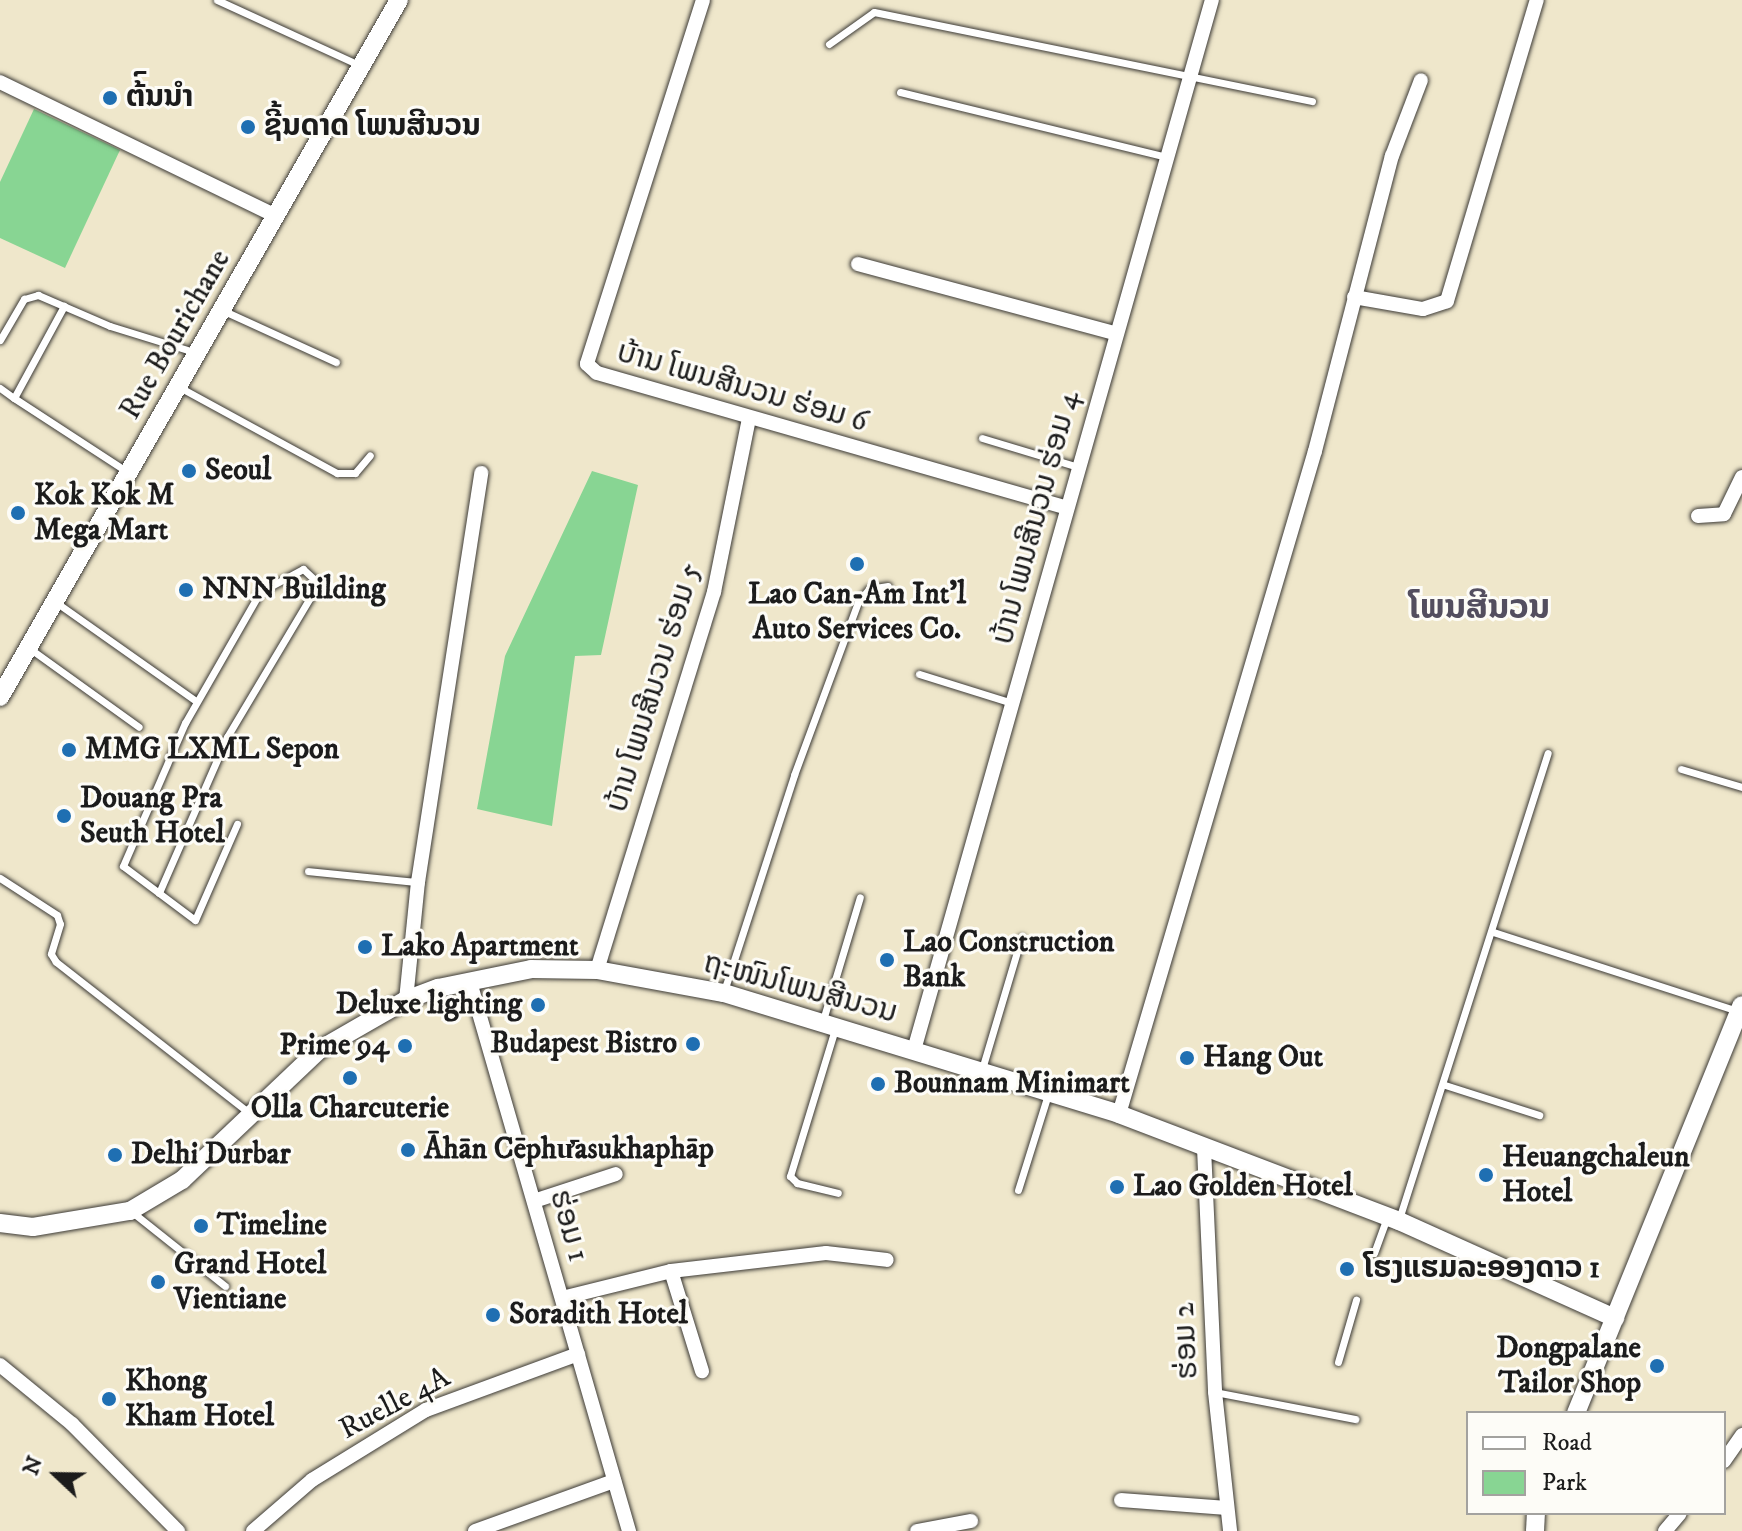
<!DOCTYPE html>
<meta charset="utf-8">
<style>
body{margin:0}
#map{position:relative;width:1742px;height:1531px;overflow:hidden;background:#efe7cb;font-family:"IM FELL DW Pica","Noto Sans Lao",serif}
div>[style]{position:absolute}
.green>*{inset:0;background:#88d593}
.roads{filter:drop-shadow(0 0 2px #3c3a36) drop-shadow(0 0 2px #3c3a36)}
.service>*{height:7px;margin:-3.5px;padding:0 3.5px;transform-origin:3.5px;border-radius:3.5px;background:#fff}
.minor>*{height:14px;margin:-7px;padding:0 7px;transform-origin:7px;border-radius:7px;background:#fff}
.tertiary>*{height:18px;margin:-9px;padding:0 9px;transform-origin:9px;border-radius:9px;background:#fff}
.dots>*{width:22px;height:22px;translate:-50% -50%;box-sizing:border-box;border:4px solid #fdfcf7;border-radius:50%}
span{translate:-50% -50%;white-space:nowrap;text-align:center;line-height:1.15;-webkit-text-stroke:6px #fdfcf7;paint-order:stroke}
.poi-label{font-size:30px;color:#1c1c1c;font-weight:700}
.left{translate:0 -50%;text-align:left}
.right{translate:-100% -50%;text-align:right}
.street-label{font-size:30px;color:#1c1c1c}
.quarter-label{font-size:34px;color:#534e5f;font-weight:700}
.legend{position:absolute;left:1466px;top:1411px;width:260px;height:104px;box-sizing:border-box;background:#fdfcf7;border:2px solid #a3a29f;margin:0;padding:10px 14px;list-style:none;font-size:24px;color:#1c1c1c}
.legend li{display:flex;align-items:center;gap:16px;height:40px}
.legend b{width:40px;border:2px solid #a3a29f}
.north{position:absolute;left:16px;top:1435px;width:80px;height:80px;-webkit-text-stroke:6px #fdfcf7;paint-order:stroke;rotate:292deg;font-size:22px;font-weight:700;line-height:32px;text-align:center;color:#1c1c1c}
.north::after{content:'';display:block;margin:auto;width:28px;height:36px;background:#1c1c1c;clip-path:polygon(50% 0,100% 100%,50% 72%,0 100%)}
</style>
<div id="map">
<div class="green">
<div style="clip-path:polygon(34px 109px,120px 150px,65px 268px,0 238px,0 182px)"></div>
<div style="clip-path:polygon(592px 471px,638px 485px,601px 655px,575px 656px,552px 826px,477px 809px,505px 656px)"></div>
</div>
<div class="roads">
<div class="service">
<div style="left:217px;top:0;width:156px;rotate:24.6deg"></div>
<div style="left:829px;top:44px;width:55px;rotate:-35.4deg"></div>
<div style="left:874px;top:12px;width:447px;rotate:11.5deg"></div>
<div style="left:900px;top:92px;width:274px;rotate:13.7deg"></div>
<div style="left:224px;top:311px;width:123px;rotate:24.5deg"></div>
<div style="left:0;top:340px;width:48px;rotate:-59.7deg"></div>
<div style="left:24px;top:299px;width:15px;rotate:-16deg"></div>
<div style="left:38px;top:295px;width:78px;rotate:23.3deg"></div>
<div style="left:110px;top:326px;width:88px;rotate:17.2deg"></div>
<div style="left:0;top:388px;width:17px;rotate:36deg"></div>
<div style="left:14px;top:398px;width:105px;rotate:-61.5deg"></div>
<div style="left:181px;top:388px;width:178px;rotate:28.6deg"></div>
<div style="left:337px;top:473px;width:18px"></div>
<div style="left:355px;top:473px;width:23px;rotate:-50deg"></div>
<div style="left:14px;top:398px;width:134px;rotate:33.1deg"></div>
<div style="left:982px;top:438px;width:100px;rotate:16.8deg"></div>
<div style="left:57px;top:603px;width:170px;rotate:35.2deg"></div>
<div style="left:29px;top:648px;width:135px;rotate:35.7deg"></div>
<div style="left:919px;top:674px;width:97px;rotate:17.3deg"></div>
<div style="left:1681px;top:769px;width:64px;rotate:16.4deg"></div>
<div style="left:308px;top:871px;width:110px;rotate:5.8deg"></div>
<div style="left:0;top:878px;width:68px;rotate:33deg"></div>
<div style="left:57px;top:915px;width:9px;rotate:72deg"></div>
<div style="left:60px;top:924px;width:31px;rotate:107deg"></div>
<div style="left:51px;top:954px;width:9px;rotate:58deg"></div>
<div style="left:56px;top:962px;width:245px;rotate:38deg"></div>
<div style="left:159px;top:893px;width:45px;rotate:-143.1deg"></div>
<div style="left:123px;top:866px;width:156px;rotate:-66.6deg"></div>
<div style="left:185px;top:723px;width:151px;rotate:-60.2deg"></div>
<div style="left:260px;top:592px;width:49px;rotate:-28.1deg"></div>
<div style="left:303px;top:569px;width:16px;rotate:43deg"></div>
<div style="left:315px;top:580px;width:11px;rotate:95deg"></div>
<div style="left:314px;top:591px;width:170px;rotate:120.8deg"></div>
<div style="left:227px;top:737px;width:170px;rotate:113.6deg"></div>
<div style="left:159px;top:893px;width:45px;rotate:36.9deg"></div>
<div style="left:195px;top:920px;width:105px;rotate:-66.4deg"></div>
<div style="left:1493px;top:932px;width:256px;rotate:17.9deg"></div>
<div style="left:724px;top:991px;width:227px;rotate:-72deg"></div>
<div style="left:794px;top:775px;width:184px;rotate:-69.7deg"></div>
<div style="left:858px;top:602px;width:17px;rotate:-50deg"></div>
<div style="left:869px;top:589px;width:19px;rotate:-9deg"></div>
<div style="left:823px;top:1020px;width:128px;rotate:-73.3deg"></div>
<div style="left:835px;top:1029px;width:154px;rotate:107deg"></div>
<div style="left:790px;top:1176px;width:10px;rotate:45deg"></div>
<div style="left:797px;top:1183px;width:42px;rotate:13.7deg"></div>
<div style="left:982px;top:1069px;width:137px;rotate:-73.4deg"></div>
<div style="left:1445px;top:1085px;width:99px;rotate:17.7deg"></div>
<div style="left:1018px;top:1190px;width:101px;rotate:-72.6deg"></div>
<div style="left:132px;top:1212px;width:119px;rotate:38.5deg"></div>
<div style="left:1399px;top:1219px;width:489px;rotate:-72.3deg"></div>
<div style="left:1374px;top:1253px;width:37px;rotate:-70deg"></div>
<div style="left:1338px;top:1362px;width:65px;rotate:-73.8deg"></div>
<div style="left:1215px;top:1392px;width:143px;rotate:10.9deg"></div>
</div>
<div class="minor">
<div style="left:703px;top:0;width:382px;rotate:107.7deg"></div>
<div style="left:587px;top:364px;width:13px;rotate:42deg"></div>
<div style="left:597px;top:373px;width:489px;rotate:16deg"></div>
<div style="left:0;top:82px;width:307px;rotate:25.9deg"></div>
<div style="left:858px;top:264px;width:265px;rotate:15.1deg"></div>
<div style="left:1354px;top:297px;width:70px;rotate:9.9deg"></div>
<div style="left:1423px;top:309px;width:25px;rotate:-18deg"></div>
<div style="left:1447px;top:301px;width:314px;rotate:-73.4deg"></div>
<div style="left:1698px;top:516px;width:26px;rotate:-4deg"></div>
<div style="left:1724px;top:514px;width:41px;rotate:-64.1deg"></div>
<div style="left:597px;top:970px;width:396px;rotate:-72.8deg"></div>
<div style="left:714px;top:592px;width:177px;rotate:-78.6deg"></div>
<div style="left:470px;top:982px;width:572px;rotate:73.85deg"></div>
<div style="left:406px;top:1000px;width:119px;rotate:-84.2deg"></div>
<div style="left:418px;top:882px;width:414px;rotate:-81.2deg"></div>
<div style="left:914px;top:1050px;width:1091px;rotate:-74.16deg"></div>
<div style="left:1119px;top:1114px;width:691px;rotate:-73.53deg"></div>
<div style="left:1315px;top:451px;width:305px;rotate:-75.4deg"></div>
<div style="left:1392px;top:156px;width:81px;rotate:-69.1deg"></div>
<div style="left:1204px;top:1148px;width:244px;rotate:87.4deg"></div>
<div style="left:1215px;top:1392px;width:140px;rotate:83.8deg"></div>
<div style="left:534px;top:1201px;width:86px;rotate:-18.2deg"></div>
<div style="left:671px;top:1271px;width:105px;rotate:72.8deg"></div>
<div style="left:562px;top:1298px;width:112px;rotate:-13.9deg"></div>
<div style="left:671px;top:1271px;width:156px;rotate:-6.6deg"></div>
<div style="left:826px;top:1253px;width:61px;rotate:6.5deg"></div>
<div style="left:0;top:1365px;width:93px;rotate:39.3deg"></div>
<div style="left:72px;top:1424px;width:151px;rotate:45.3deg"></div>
<div style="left:1724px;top:1461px;width:32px;rotate:-55deg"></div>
<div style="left:1121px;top:1500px;width:106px;rotate:4.3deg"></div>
<div style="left:253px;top:1531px;width:78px;rotate:-40.8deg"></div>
<div style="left:312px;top:1480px;width:134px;rotate:-31.6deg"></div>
<div style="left:426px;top:1410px;width:162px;rotate:-20.2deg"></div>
<div style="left:475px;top:1531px;width:148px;rotate:-19.8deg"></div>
<div style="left:917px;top:1531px;width:55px;rotate:-10.5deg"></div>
<div style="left:1665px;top:1531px;width:23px;rotate:-50deg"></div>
</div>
<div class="tertiary">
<div style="left:0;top:697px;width:803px;rotate:-60.21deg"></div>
<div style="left:0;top:1223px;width:33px;rotate:7deg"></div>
<div style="left:33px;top:1227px;width:98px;rotate:-9.4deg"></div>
<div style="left:130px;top:1211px;width:61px;rotate:-30.8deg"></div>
<div style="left:182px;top:1180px;width:189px;rotate:-43.5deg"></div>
<div style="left:319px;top:1050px;width:100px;rotate:-29.9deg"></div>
<div style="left:406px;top:1000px;width:34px;rotate:-21deg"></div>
<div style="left:438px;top:988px;width:95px;rotate:-11.5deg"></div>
<div style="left:531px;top:969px;width:66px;rotate:0.9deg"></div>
<div style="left:597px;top:970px;width:129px;rotate:10.3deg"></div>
<div style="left:724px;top:993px;width:413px;rotate:17deg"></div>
<div style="left:1119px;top:1114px;width:300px;rotate:20.9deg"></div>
<div style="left:1399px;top:1221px;width:237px;rotate:24.2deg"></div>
<div style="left:1576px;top:1413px;width:440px;rotate:-67.9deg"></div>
<div style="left:1535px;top:1531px;width:18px;rotate:-87deg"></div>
</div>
</div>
<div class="dots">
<div style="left:110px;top:98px;background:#1f6fb2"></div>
<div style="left:248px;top:127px;background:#1f6fb2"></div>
<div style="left:189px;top:471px;background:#1f6fb2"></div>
<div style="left:18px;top:513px;background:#1f6fb2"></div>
<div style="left:857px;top:564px;background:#1f6fb2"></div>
<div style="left:186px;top:590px;background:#1f6fb2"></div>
<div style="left:69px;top:750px;background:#1f6fb2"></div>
<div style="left:64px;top:816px;background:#1f6fb2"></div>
<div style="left:365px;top:947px;background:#1f6fb2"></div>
<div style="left:887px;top:960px;background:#1f6fb2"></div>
<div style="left:538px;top:1005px;background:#1f6fb2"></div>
<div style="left:693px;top:1044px;background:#1f6fb2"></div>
<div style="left:405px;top:1046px;background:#1f6fb2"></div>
<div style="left:1187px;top:1058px;background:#1f6fb2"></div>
<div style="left:350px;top:1078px;background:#1f6fb2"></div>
<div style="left:878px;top:1084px;background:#1f6fb2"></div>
<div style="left:408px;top:1150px;background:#1f6fb2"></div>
<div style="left:115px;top:1155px;background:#1f6fb2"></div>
<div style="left:1486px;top:1175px;background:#1f6fb2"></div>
<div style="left:1117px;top:1187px;background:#1f6fb2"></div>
<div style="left:201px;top:1226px;background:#1f6fb2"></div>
<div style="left:1347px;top:1269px;background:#1f6fb2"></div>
<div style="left:158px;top:1282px;background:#1f6fb2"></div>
<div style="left:493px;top:1315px;background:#1f6fb2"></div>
<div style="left:1657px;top:1366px;background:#1f6fb2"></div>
<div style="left:109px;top:1399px;background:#1f6fb2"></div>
</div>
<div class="poi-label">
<span class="left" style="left:126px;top:98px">ຕ້ົນນໍາ</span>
<span class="left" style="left:264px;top:127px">ຊີ້ນດາດ ໂພນສີນວນ</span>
<span class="left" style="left:205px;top:471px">Seoul</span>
<span class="left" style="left:34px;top:513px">Kok Kok M<br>Mega Mart</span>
<span class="left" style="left:202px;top:590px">NNN Building</span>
<span style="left:857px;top:612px">Lao Can-Am Int'l<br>Auto Services Co.</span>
<span class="left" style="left:85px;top:750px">MMG LXML Sepon</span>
<span class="left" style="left:80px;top:816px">Douang Pra<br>Seuth Hotel</span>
<span class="left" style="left:903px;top:960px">Lao Construction<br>Bank</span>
<span class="left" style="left:381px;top:947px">Lako Apartment</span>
<span class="right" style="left:522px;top:1005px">Deluxe lighting</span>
<span class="right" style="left:677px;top:1044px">Budapest Bistro</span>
<span class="right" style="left:389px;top:1046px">Prime 94</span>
<span class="left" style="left:1203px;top:1058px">Hang Out</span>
<span class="left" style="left:894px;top:1084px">Bounnam Minimart</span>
<span style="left:350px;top:1109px">Olla Charcuterie</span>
<span class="left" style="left:424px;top:1150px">Āhān Cēphư̄asukhaphāp</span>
<span class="left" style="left:131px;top:1155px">Delhi Durbar</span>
<span class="left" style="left:1502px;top:1175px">Heuangchaleun<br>Hotel</span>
<span class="left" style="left:1133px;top:1187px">Lao Golden Hotel</span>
<span class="left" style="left:217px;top:1226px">Timeline</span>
<span class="left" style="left:174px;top:1282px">Grand Hotel<br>Vientiane</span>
<span class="left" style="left:1363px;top:1269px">ໂຮງແຮມລະອອງດາວ 1</span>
<span class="left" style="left:509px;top:1315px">Soradith Hotel</span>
<span class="right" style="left:1641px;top:1366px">Dongpalane<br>Tailor Shop</span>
<span class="left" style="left:125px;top:1399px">Khong<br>Kham Hotel</span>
</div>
<div class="street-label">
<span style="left:176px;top:335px;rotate:-60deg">Rue Bourichane</span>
<span style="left:742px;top:388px;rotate:16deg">ບ້ານ ໂພນສີນວນ ຮ່ອມ 6</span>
<span style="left:1037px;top:518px;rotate:-75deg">ບ້ານ ໂພນສີນວນ ຮ່ອມ 4</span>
<span style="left:655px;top:688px;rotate:-73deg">ບ້ານ ໂພນສີນວນ ຮ່ອມ 5</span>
<span style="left:800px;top:989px;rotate:15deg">ຖະໜົນໂພນສີນວນ</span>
<span style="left:568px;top:1226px;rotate:74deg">ຮ່ອມ 1</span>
<span style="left:1187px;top:1341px;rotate:-93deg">ຮ່ອມ 2</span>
<span style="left:395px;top:1404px;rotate:-28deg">Ruelle 4A</span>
</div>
<div class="quarter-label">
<span style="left:1479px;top:609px">ໂພນສີນວນ</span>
</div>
<ul class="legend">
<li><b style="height:10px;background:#fff"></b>Road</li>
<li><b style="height:22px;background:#88d593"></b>Park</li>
</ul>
<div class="north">N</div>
</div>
